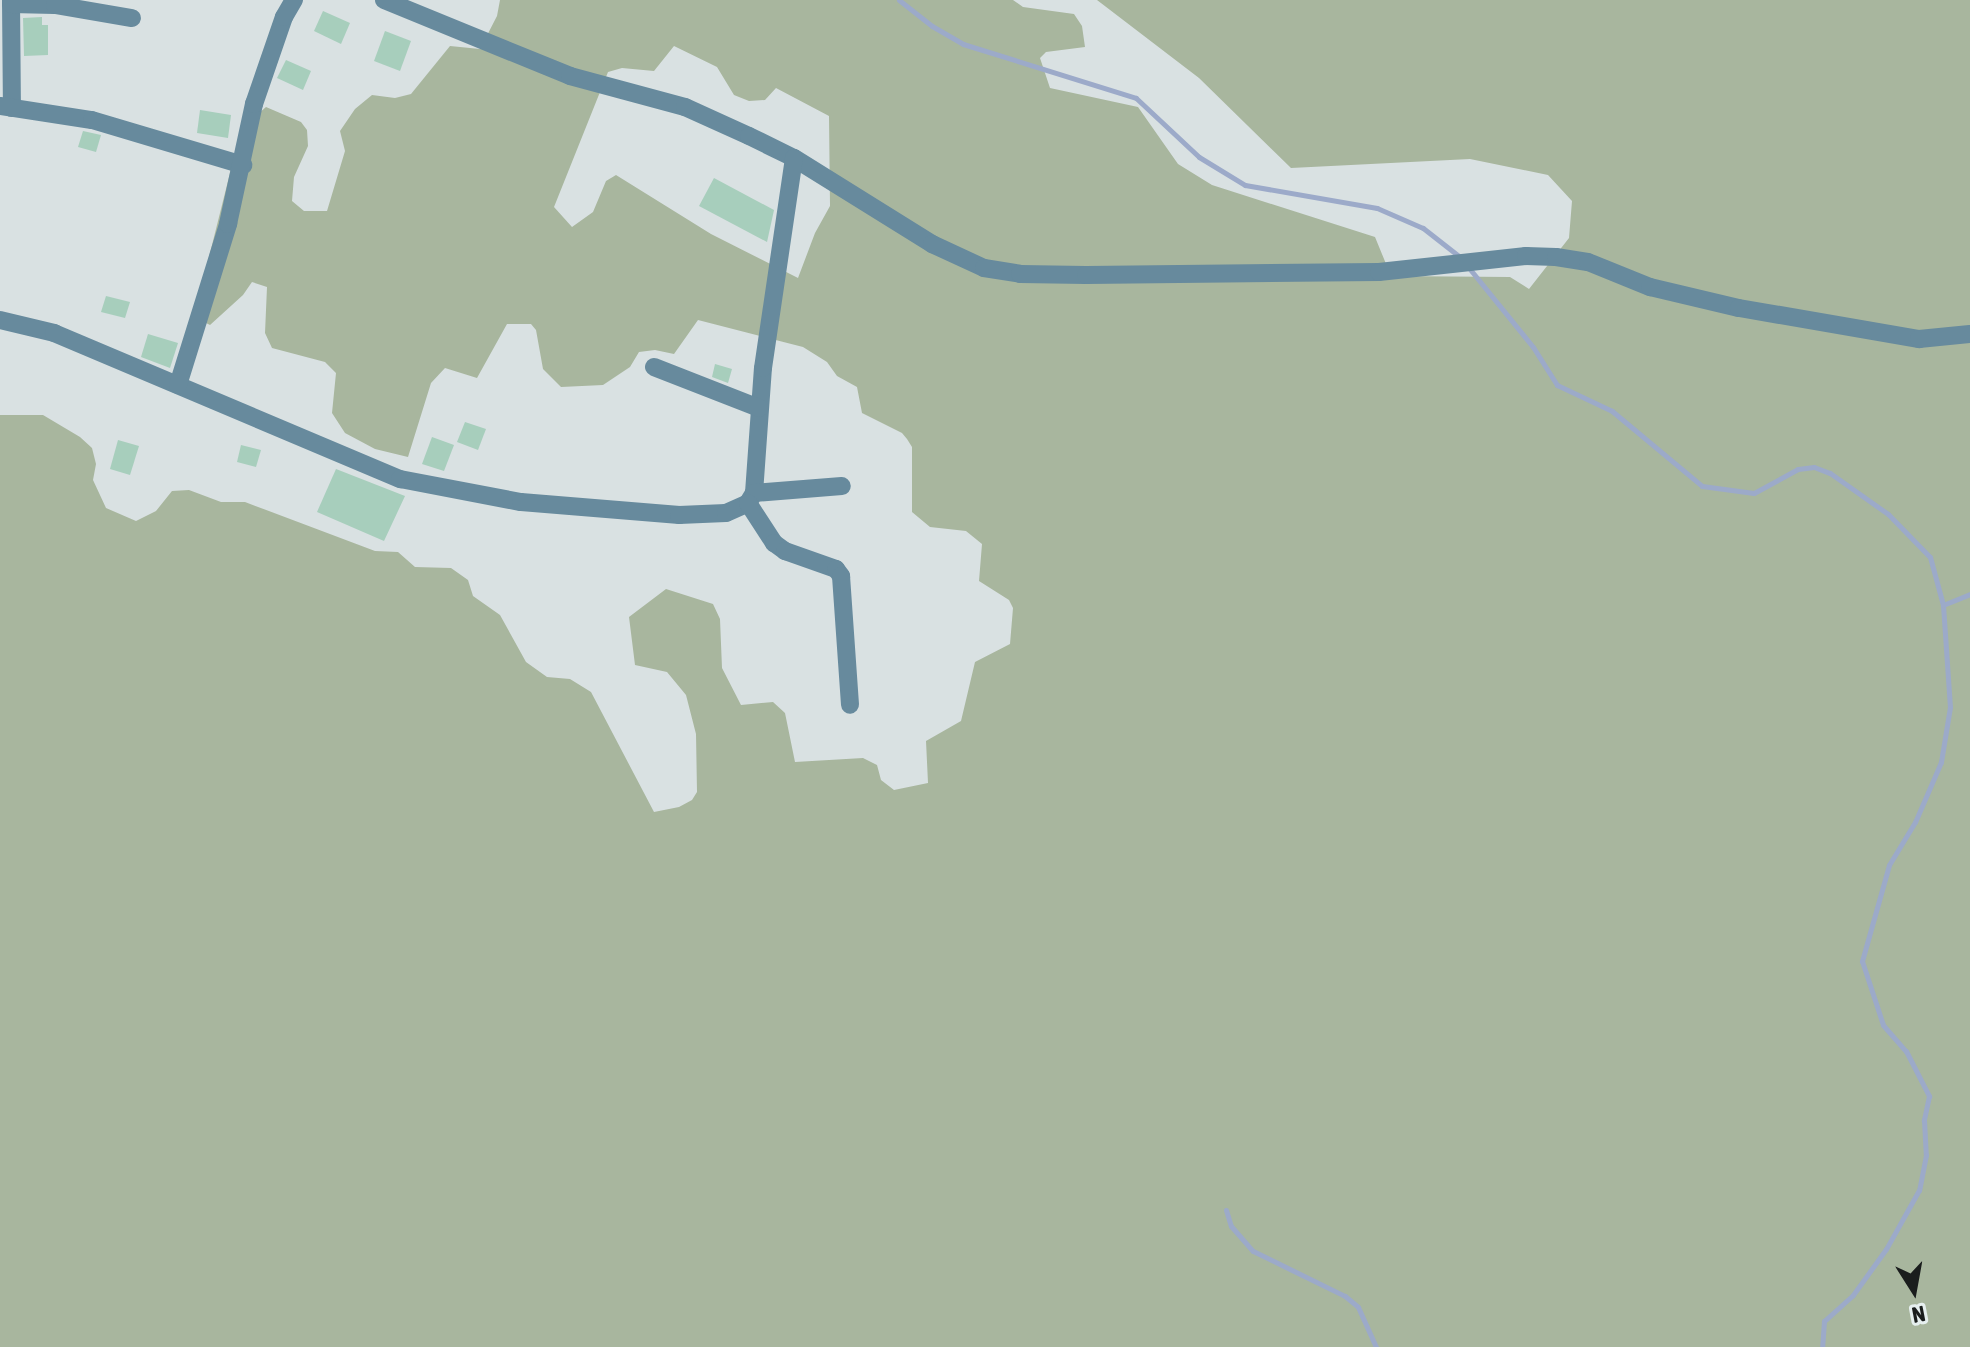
<!DOCTYPE html>
<style>
body{margin:0}
#map{position:relative;width:1970px;height:1347px;overflow:hidden;background:#d9e1e2;font-family:"Asap Condensed",sans-serif}
div>[style]{position:absolute}
.green>*{inset:0;background:#a8b69e}
.stream>*{height:5px;margin:-2.5px;padding:0 2.5px;transform-origin:2.5px;border-radius:2.5px;background:#9caac9}
.building>*{inset:0;background:#a7cebc}
.minor>*{height:18px;margin:-9px;padding:0 9px;transform-origin:9px;border-radius:9px;background:#678a9d}
span{translate:-50% -50%;white-space:nowrap;text-align:center;line-height:1.15;-webkit-text-stroke:6px #e6efef;paint-order:stroke}
.north{position:absolute;left:1874px;top:1251px;width:80px;height:80px;-webkit-text-stroke:6px #e6efef;paint-order:stroke;rotate:169deg;font-size:22px;font-weight:700;line-height:32px;text-align:center;color:#1a1d1d}
.north::after{content:'';display:block;margin:auto;width:28px;height:36px;background:#1a1d1d;clip-path:polygon(50% 0,100% 100%,50% 72%,0 100%)}
</style>
<div id="map">
<div class="green">
<div style="clip-path:polygon(evenodd,500px 0,1013px 0,1023px 7px,1074px 14px,1082px 26px,1085px 47px,1046px 52px,1040px 58px,1050px 88px,1138px 107px,1178px 164px,1212px 185px,1375px 237px,1391px 276px,1510px 277px,1529px 289px,1569px 238px,1572px 201px,1548px 175px,1470px 159px,1291px 168px,1199px 78px,1097px 0,1970px 0,1970px 1347px,0 1347px,0 415px,43px 415px,80px 437px,92px 448px,96px 464px,93px 480px,106px 508px,136px 521px,156px 511px,172px 491px,189px 490px,221px 502px,245px 502px,375px 551px,398px 552px,415px 567px,451px 568px,468px 580px,473px 596px,500px 615px,526px 662px,547px 677px,570px 679px,591px 692px,654px 812px,679px 807px,692px 800px,697px 792px,696px 734px,686px 695px,667px 672px,635px 665px,629px 617px,666px 589px,713px 604px,720px 619px,722px 668px,741px 705px,773px 702px,785px 713px,795px 762px,863px 758px,877px 765px,881px 780px,894px 790px,928px 783px,926px 741px,961px 721px,975px 662px,1010px 644px,1013px 608px,1009px 600px,979px 581px,982px 544px,966px 531px,930px 527px,912px 512px,912px 447px,907px 439px,902px 433px,862px 413px,857px 387px,837px 376px,827px 362px,803px 347px,698px 320px,674px 354px,655px 350px,639px 352px,630px 367px,603px 385px,561px 387px,543px 369px,536px 330px,531px 324px,507px 324px,477px 378px,445px 368px,431px 383px,408px 457px,375px 449px,345px 433px,332px 413px,336px 373px,325px 362px,272px 348px,265px 333px,267px 287px,252px 282px,243px 295px,210px 325px,194px 317px,241px 129px,266px 107px,301px 122px,307px 130px,308px 146px,294px 177px,292px 201px,304px 211px,327px 211px,345px 151px,340px 131px,355px 109px,372px 95px,395px 98px,411px 94px,450px 46px,480px 49px,497px 16px,500px 0,674px 46px,717px 67px,734px 95px,749px 101px,765px 100px,776px 88px,829px 116px,830px 206px,815px 233px,798px 278px,711px 234px,616px 175px,606px 181px,593px 212px,572px 227px,554px 207px,608px 72px,622px 68px,654px 71px,674px 46px)"></div>
</div>
<div class="stream">
<div style="left:899px;top:0;width:42px;rotate:38.2deg"></div>
<div style="left:932px;top:26px;width:36px;rotate:30deg"></div>
<div style="left:963px;top:44px;width:181px;rotate:17.3deg"></div>
<div style="left:1136px;top:98px;width:86px;rotate:43.1deg"></div>
<div style="left:1199px;top:157px;width:54px;rotate:31.3deg"></div>
<div style="left:1245px;top:185px;width:134px;rotate:9.9deg"></div>
<div style="left:1377px;top:208px;width:50px;rotate:23.5deg"></div>
<div style="left:1423px;top:228px;width:47px;rotate:38.1deg"></div>
<div style="left:1469px;top:268px;width:102px;rotate:51deg"></div>
<div style="left:1533px;top:347px;width:45px;rotate:57.7deg"></div>
<div style="left:1557px;top:385px;width:61px;rotate:25.3deg"></div>
<div style="left:1612px;top:411px;width:117px;rotate:39.8deg"></div>
<div style="left:1702px;top:486px;width:52px;rotate:7.7deg"></div>
<div style="left:1754px;top:493px;width:50px;rotate:-28.6deg"></div>
<div style="left:1798px;top:469px;width:16px;rotate:-7deg"></div>
<div style="left:1814px;top:467px;width:17px;rotate:21deg"></div>
<div style="left:1830px;top:473px;width:71px;rotate:35.3deg"></div>
<div style="left:1888px;top:514px;width:60px;rotate:45.7deg"></div>
<div style="left:1930px;top:557px;width:50px;rotate:74.8deg"></div>
<div style="left:1943px;top:605px;width:102px;rotate:86.1deg"></div>
<div style="left:1950px;top:707px;width:56px;rotate:99.3deg"></div>
<div style="left:1941px;top:762px;width:65px;rotate:113.4deg"></div>
<div style="left:1915px;top:822px;width:50px;rotate:121.2deg"></div>
<div style="left:1889px;top:865px;width:100px;rotate:105.7deg"></div>
<div style="left:1862px;top:961px;width:67px;rotate:71.8deg"></div>
<div style="left:1883px;top:1025px;width:35px;rotate:49deg"></div>
<div style="left:1906px;top:1051px;width:51px;rotate:62.9deg"></div>
<div style="left:1929px;top:1096px;width:25px;rotate:102deg"></div>
<div style="left:1924px;top:1120px;width:35px;rotate:87deg"></div>
<div style="left:1926px;top:1155px;width:36px;rotate:101deg"></div>
<div style="left:1919px;top:1190px;width:68px;rotate:119.2deg"></div>
<div style="left:1886px;top:1249px;width:57px;rotate:125.7deg"></div>
<div style="left:1853px;top:1295px;width:39px;rotate:138deg"></div>
<div style="left:1824px;top:1321px;width:26px;rotate:94deg"></div>
<div style="left:1943px;top:605px;width:29px;rotate:-22deg"></div>
<div style="left:1226px;top:1210px;width:17px;rotate:73deg"></div>
<div style="left:1231px;top:1226px;width:33px;rotate:49deg"></div>
<div style="left:1253px;top:1251px;width:102px;rotate:26.1deg"></div>
<div style="left:1345px;top:1296px;width:17px;rotate:40deg"></div>
<div style="left:1358px;top:1307px;width:44px;rotate:65.8deg"></div>
</div>
<div class="building">
<div style="clip-path:polygon(323px 11px,350px 23px,341px 44px,314px 31px)"></div>
<div style="clip-path:polygon(42px 17px,42px 25px,48px 25px,48px 55px,24px 56px,23px 18px)"></div>
<div style="clip-path:polygon(385px 31px,411px 41px,400px 71px,374px 61px)"></div>
<div style="clip-path:polygon(286px 60px,311px 71px,303px 90px,277px 78px)"></div>
<div style="clip-path:polygon(200px 110px,231px 115px,228px 138px,197px 133px)"></div>
<div style="clip-path:polygon(83px 131px,101px 135px,96px 152px,78px 147px)"></div>
<div style="clip-path:polygon(714px 178px,774px 210px,767px 242px,699px 206px)"></div>
<div style="clip-path:polygon(106px 296px,130px 302px,125px 318px,101px 312px)"></div>
<div style="clip-path:polygon(148px 334px,178px 343px,170px 368px,141px 357px)"></div>
<div style="clip-path:polygon(715px 364px,732px 369px,728px 383px,712px 377px)"></div>
<div style="clip-path:polygon(465px 422px,486px 429px,478px 450px,457px 442px)"></div>
<div style="clip-path:polygon(432px 437px,454px 445px,444px 471px,422px 464px)"></div>
<div style="clip-path:polygon(118px 440px,139px 446px,130px 475px,110px 469px)"></div>
<div style="clip-path:polygon(241px 445px,261px 450px,256px 467px,237px 462px)"></div>
<div style="clip-path:polygon(336px 469px,405px 496px,384px 541px,317px 512px)"></div>
</div>
<div class="minor">
<div style="left:11px;top:0;width:108px;rotate:89.5deg"></div>
<div style="left:384px;top:0;width:201px;rotate:22.2deg"></div>
<div style="left:570px;top:76px;width:119px;rotate:15.1deg"></div>
<div style="left:685px;top:107px;width:70px;rotate:24.4deg"></div>
<div style="left:749px;top:136px;width:50px;rotate:26.1deg"></div>
<div style="left:794px;top:158px;width:163px;rotate:31.9deg"></div>
<div style="left:932px;top:244px;width:57px;rotate:24.8deg"></div>
<div style="left:984px;top:268px;width:36px;rotate:9deg"></div>
<div style="left:1020px;top:274px;width:66px;rotate:0.9deg"></div>
<div style="left:1086px;top:275px;width:293px;rotate:-0.6deg"></div>
<div style="left:1379px;top:272px;width:148px;rotate:-6.2deg"></div>
<div style="left:1526px;top:256px;width:30px;rotate:2deg"></div>
<div style="left:1556px;top:257px;width:32px;rotate:9deg"></div>
<div style="left:1588px;top:262px;width:67px;rotate:22deg"></div>
<div style="left:1650px;top:287px;width:91px;rotate:13.3deg"></div>
<div style="left:1739px;top:308px;width:183px;rotate:9.8deg"></div>
<div style="left:1919px;top:339px;width:51px;rotate:-5.6deg"></div>
<div style="left:11px;top:4px;width:44px;rotate:1.3deg"></div>
<div style="left:55px;top:5px;width:78px;rotate:9.6deg"></div>
<div style="left:0;top:106px;width:93px;rotate:8.7deg"></div>
<div style="left:92px;top:120px;width:158px;rotate:16.6deg"></div>
<div style="left:0;top:320px;width:56px;rotate:13.5deg"></div>
<div style="left:54px;top:333px;width:376px;rotate:22.9deg"></div>
<div style="left:400px;top:479px;width:123px;rotate:10.8deg"></div>
<div style="left:521px;top:502px;width:159px;rotate:4.7deg"></div>
<div style="left:679px;top:515px;width:47px;rotate:-2.4deg"></div>
<div style="left:726px;top:513px;width:24px;rotate:-24deg"></div>
<div style="left:748px;top:503px;width:12px;rotate:-59deg"></div>
<div style="left:754px;top:493px;width:125px;rotate:-85.9deg"></div>
<div style="left:763px;top:368px;width:212px;rotate:-81.6deg"></div>
<div style="left:654px;top:367px;width:113px;rotate:21.3deg"></div>
<div style="left:178px;top:385px;width:169px;rotate:-72.7deg"></div>
<div style="left:228px;top:224px;width:123px;rotate:-77.8deg"></div>
<div style="left:254px;top:104px;width:92px;rotate:-71deg"></div>
<div style="left:284px;top:17px;width:20px;rotate:-60deg"></div>
<div style="left:754px;top:493px;width:88px;rotate:-4.5deg"></div>
<div style="left:748px;top:503px;width:48px;rotate:57deg"></div>
<div style="left:774px;top:543px;width:14px;rotate:36deg"></div>
<div style="left:785px;top:551px;width:54px;rotate:19.4deg"></div>
<div style="left:836px;top:569px;width:9px;rotate:54deg"></div>
<div style="left:841px;top:576px;width:129px;rotate:86deg"></div>
</div>
<div class="north">N</div>
</div>
